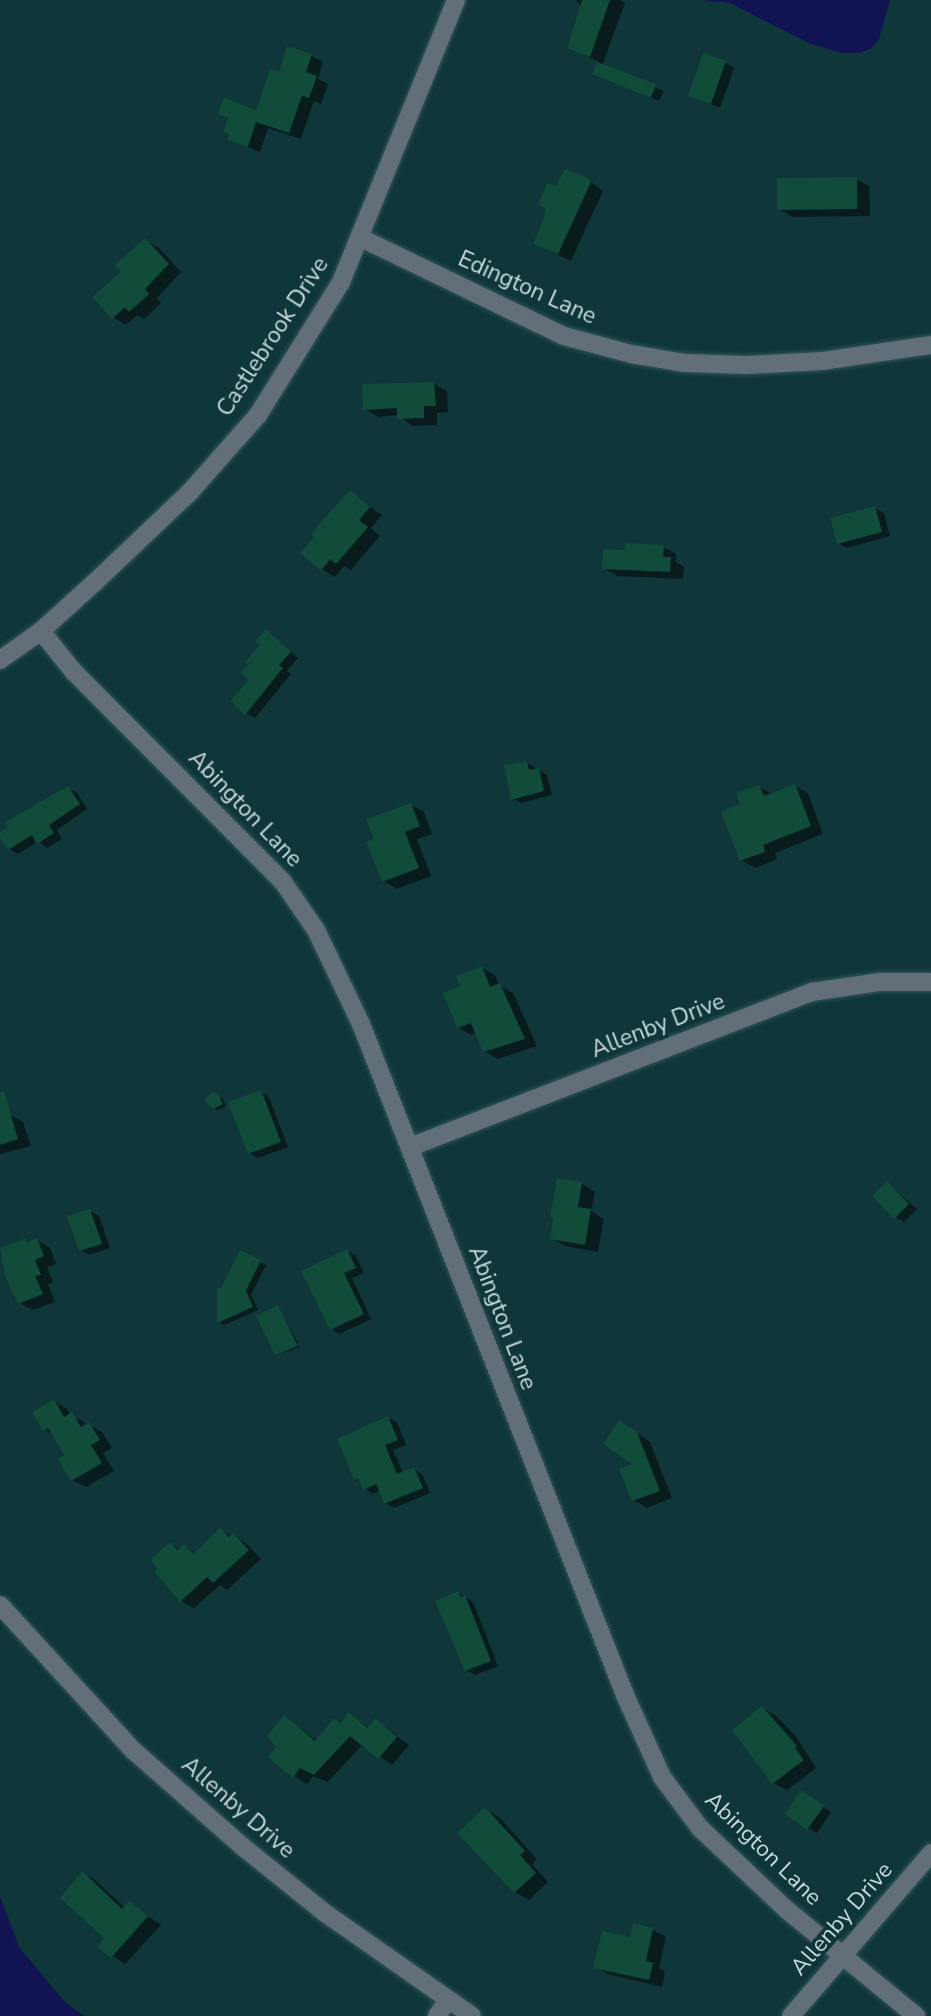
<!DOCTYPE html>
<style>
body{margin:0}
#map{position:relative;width:931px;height:2016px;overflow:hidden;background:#0f3639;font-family:"Nunito Sans",sans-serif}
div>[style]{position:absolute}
.water>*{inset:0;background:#111353}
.shadow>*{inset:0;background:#0007}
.building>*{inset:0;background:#104c39}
.roads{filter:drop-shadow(0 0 2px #305456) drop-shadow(0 0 2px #305456)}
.minor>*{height:18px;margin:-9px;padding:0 9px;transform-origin:9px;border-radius:9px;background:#636f78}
span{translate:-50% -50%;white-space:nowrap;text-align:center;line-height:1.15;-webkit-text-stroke:7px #0f3639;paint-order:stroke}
.street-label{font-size:23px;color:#c6dadb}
</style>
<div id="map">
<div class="water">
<div style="clip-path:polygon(702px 0,890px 0,879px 39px,872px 48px,860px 53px,842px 53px,811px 44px,730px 3px)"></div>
<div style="clip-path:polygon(0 1896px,19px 1947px,64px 2001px,84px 2016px,0 2016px)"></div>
</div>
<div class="shadow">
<div style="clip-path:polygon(576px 0,620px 0,625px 3px,602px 66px,664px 91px,659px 101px,594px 74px,599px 62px,569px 47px,581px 6px)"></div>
<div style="clip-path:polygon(311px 56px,323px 62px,318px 79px,328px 84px,321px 104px,314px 101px,301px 139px,268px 128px,260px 152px,230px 139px,229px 119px,220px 114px,257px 112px,280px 74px)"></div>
<div style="clip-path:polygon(725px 63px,734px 68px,720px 108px,690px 95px)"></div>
<div style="clip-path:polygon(587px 179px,603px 191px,571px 261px,536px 244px,557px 189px)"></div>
<div style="clip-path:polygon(856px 179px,869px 186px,870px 216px,792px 217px,779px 209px)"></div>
<div style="clip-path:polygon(145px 240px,159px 248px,181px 272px,157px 298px,161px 303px,144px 319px,137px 315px,126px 325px,113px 317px,123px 272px)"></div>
<div style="clip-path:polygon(434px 384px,447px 391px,448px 412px,437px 413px,437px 425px,412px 426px,399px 415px,378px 417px,365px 409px)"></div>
<div style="clip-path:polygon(350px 493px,382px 515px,371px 528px,380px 536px,351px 570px,344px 566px,335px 577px,322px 569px)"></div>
<div style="clip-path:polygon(875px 508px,884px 513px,890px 536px,847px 548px,838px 543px)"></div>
<div style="clip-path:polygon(663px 547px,676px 554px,676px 562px,684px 567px,683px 579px,617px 576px,604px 568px,626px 552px)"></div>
<div style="clip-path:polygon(266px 631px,298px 658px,287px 671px,291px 674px,255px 718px,246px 713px,251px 680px)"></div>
<div style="clip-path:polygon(526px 762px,547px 775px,552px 795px,521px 803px,513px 798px)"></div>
<div style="clip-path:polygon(795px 786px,808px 793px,823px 834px,775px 853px,777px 859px,755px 868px,741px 860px,743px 805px,759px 787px,772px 794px)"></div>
<div style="clip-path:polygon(68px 788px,77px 793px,87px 809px,57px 830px,62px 839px,47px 848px,38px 841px,18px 854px,9px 849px,0 835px)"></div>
<div style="clip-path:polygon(411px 805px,424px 812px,432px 834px,417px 839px,431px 876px,397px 889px,383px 881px,376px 840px)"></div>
<div style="clip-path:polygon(482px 968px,495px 975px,499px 985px,513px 993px,537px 1046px,498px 1059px,484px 1051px,477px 1033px,471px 1035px,458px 1027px,462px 987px)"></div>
<div style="clip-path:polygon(261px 1092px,269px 1097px,288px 1147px,258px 1158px,250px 1153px)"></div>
<div style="clip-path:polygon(212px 1094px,222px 1098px,226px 1106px,218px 1110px,214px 1108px,206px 1101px)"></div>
<div style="clip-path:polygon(0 1109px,23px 1122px,31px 1146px,0 1154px)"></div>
<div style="clip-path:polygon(887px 1183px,917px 1209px,904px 1222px,895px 1217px)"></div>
<div style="clip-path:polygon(582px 1184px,595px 1192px,591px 1211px,604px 1219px,598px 1252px,565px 1246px,552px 1238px)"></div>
<div style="clip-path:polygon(90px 1211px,99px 1216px,110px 1248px,89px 1255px,80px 1250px)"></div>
<div style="clip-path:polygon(26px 1240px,30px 1242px,37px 1240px,50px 1248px,56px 1264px,47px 1267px,53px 1282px,48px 1284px,55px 1302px,33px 1310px,19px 1303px,0 1252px)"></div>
<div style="clip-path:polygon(347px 1251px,356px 1256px,364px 1273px,352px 1278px,371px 1319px,339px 1334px,331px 1329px)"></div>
<div style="clip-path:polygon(241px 1253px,266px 1265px,251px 1295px,258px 1310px,224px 1325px,219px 1322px,223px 1290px)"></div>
<div style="clip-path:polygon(278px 1307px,298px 1343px,276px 1353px)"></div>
<div style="clip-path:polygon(299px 1346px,300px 1347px,279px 1355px)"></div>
<div style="clip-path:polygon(54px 1401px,67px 1409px,71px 1415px,102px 1432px,112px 1448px,103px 1453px,114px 1471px,86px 1487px,72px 1480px,67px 1456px,55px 1435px,45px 1430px)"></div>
<div style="clip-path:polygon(388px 1418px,397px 1422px,406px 1445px,393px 1450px,403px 1473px,414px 1469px,422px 1474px,430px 1493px,394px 1508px,386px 1503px,381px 1490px,373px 1494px,355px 1479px)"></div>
<div style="clip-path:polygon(633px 1430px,650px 1442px,672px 1498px,647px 1508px,634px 1500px,636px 1465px)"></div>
<div style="clip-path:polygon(221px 1530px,246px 1543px,261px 1559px,227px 1590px,220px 1585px,194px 1608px,181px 1601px,170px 1544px,180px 1550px,184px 1546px,197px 1554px)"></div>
<div style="clip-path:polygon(458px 1593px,473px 1602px,498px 1666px,475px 1675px,466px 1670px)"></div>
<div style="clip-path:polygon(762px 1708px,776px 1716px,795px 1735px,816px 1768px,787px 1790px,773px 1783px)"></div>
<div style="clip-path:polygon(349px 1714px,369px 1728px,376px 1720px,409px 1745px,392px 1765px,363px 1744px,328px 1782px,313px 1776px,307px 1784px,294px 1776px,278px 1747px,284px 1717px,317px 1741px)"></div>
<div style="clip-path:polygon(810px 1797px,831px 1812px,817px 1833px,808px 1828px)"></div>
<div style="clip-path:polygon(486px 1809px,499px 1817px,537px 1859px,532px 1864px,548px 1882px,529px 1900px,515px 1892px,459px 1833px)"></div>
<div style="clip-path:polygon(82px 1873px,95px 1880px,125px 1908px,129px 1903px,161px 1925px,125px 1964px,99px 1947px,106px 1938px)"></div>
<div style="clip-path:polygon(634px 1925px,653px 1930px,666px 1937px,659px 1968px,665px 1972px,662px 1987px,608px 1974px,595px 1967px,631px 1939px)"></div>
</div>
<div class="building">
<div style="clip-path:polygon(582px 0,610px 0,590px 57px,567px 48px)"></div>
<div style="clip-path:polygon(287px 46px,312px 54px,306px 72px,317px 76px,309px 98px,302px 96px,289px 133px,256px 122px,248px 147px,228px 140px,229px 134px,223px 132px,228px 118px,218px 114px,224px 98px,256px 110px,270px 69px,279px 72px)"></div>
<div style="clip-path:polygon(703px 53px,726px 61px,711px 104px,688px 96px)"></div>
<div style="clip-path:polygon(597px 62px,656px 84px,651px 98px,592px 74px)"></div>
<div style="clip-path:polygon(565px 169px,588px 178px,591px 182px,558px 254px,533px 244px,544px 217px,546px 208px,538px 205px,547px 183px,556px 186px)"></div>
<div style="clip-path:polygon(857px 177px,857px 209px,777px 210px,777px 178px)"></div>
<div style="clip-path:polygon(145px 238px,169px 264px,145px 289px,149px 294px,129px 312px,125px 307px,112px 319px,92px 297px,121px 272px,115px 265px)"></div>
<div style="clip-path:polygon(434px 382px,436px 406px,424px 406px,424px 418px,397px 419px,397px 408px,363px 410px,362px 384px)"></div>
<div style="clip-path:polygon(350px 490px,370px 507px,359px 520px,368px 527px,336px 564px,330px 559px,321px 571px,300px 553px,314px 537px,312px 535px,320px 523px)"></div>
<div style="clip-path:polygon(875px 506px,882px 532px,837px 544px,830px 518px)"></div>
<div style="clip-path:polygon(625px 543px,664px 545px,663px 557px,671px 557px,670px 572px,602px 569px,603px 549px,625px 550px)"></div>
<div style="clip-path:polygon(266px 629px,291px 652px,279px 665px,283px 668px,245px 715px,230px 701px,249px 680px,241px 673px,248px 665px,245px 662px,260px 645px,255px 641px)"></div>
<div style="clip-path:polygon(527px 761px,529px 770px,539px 768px,544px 791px,511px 800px,504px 765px)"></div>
<div style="clip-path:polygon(795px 784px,811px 826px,763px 845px,765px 852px,740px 861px,721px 812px,740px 804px,736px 793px,759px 785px,764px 796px)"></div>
<div style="clip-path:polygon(68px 786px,80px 804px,49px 825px,54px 833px,37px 844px,32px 835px,8px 850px,0 838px,0 832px,8px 827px,5px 822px)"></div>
<div style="clip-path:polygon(411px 803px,420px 826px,405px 832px,419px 868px,382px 882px,366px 842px,374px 839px,366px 819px)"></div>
<div style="clip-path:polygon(482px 966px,490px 987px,500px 983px,525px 1039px,483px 1052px,471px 1023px,457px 1028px,443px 993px,460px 986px,456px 976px)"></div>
<div style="clip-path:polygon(261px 1090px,281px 1142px,248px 1154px,228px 1102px)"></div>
<div style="clip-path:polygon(4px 1091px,18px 1139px,0 1145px,0 1092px)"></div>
<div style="clip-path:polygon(212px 1092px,218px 1094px,223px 1104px,213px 1109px,204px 1101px)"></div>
<div style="clip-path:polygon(557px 1178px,582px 1182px,578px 1207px,591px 1209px,585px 1245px,550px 1239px,553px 1218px,550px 1217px)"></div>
<div style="clip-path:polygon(887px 1181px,909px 1204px,894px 1219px,872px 1196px)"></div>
<div style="clip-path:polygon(90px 1209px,102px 1244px,79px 1251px,67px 1216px)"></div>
<div style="clip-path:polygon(26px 1238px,27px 1242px,37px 1238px,44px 1256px,35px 1260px,41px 1275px,35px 1276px,43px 1294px,18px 1304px,5px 1276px,0 1248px)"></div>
<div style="clip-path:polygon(347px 1249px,356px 1268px,344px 1273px,364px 1314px,330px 1330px,301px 1271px)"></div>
<div style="clip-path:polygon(240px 1250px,261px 1260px,246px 1291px,253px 1307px,217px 1323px,217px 1288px,221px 1288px)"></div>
<div style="clip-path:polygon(278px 1305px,297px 1345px,275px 1355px,256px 1316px)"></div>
<div style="clip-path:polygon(54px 1399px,64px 1417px,72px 1412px,81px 1427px,89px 1422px,100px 1440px,91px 1445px,102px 1463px,71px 1481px,58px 1459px,64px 1455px,48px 1428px,43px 1431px,32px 1412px)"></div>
<div style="clip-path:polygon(388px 1416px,398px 1440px,385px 1445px,397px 1474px,414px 1467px,423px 1488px,384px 1504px,376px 1484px,363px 1490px,358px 1479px,354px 1480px,337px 1439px)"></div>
<div style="clip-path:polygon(619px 1420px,637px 1432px,660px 1491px,632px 1501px,619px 1469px,632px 1464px,603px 1444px)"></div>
<div style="clip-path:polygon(220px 1527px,229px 1537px,233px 1533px,249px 1550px,213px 1583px,207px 1577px,180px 1602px,155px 1572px,157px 1569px,151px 1559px,170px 1542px,177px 1550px,184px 1544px,194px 1554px)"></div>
<div style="clip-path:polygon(458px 1591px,461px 1597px,465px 1595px,491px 1661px,465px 1671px,435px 1601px)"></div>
<div style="clip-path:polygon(762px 1706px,797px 1746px,795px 1748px,804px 1760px,772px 1784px,732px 1730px)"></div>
<div style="clip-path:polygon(349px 1712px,367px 1728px,375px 1718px,397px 1737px,378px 1759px,350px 1736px,314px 1775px,300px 1768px,293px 1778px,268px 1757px,276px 1747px,267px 1736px,284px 1715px,315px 1741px,334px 1718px,340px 1723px)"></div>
<div style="clip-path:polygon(801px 1790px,824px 1806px,807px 1830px,785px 1814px)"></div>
<div style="clip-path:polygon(485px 1807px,525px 1851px,520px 1855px,536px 1873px,514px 1893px,457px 1833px)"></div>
<div style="clip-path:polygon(82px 1871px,122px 1909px,129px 1901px,148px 1916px,111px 1958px,97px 1947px,104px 1938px,60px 1898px)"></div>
<div style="clip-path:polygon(633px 1923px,653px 1928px,646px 1961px,653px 1963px,649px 1980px,593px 1968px,602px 1931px,630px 1937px)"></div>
</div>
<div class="roads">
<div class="minor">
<div style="left:361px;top:238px;width:225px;rotate:25.8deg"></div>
<div style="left:564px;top:336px;width:69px;rotate:15deg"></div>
<div style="left:631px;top:354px;width:55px;rotate:9.5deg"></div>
<div style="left:685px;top:363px;width:62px;rotate:1.8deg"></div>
<div style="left:747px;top:365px;width:75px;rotate:-3.1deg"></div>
<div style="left:822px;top:361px;width:110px;rotate:-8.4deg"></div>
<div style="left:41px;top:631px;width:53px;rotate:51.2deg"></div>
<div style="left:74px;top:672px;width:296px;rotate:45.1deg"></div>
<div style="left:283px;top:882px;width:58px;rotate:55.5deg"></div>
<div style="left:316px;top:930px;width:104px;rotate:64.4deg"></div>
<div style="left:361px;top:1024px;width:721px;rotate:68.52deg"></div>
<div style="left:625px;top:1695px;width:90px;rotate:65.7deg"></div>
<div style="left:662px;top:1777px;width:64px;rotate:53.3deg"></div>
<div style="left:700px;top:1828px;width:120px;rotate:43.3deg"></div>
<div style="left:787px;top:1910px;width:167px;rotate:39.4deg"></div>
<div style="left:0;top:660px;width:50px;rotate:-35.3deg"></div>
<div style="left:41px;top:631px;width:72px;rotate:-42.2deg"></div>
<div style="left:94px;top:583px;width:132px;rotate:-43.5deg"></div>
<div style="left:190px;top:492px;width:103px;rotate:-48.6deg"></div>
<div style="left:258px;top:415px;width:157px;rotate:-58deg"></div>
<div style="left:341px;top:282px;width:305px;rotate:-67.8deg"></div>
<div style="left:410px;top:1147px;width:431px;rotate:-21.1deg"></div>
<div style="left:812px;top:992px;width:69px;rotate:-8.4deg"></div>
<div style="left:880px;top:982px;width:51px"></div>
<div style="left:0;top:1605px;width:198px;rotate:47.5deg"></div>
<div style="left:134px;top:1751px;width:145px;rotate:41.4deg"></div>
<div style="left:243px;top:1847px;width:105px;rotate:38.8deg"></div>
<div style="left:325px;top:1913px;width:179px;rotate:35deg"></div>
<div style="left:437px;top:2016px;width:19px;rotate:-55deg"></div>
<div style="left:791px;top:2016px;width:215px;rotate:-49.3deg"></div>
</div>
</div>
<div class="street-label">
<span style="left:527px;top:288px;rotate:24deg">Edington Lane</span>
<span style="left:273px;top:337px;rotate:-57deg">Castlebrook Drive</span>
<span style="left:245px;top:809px;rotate:46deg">Abington Lane</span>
<span style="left:658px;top:1026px;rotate:-21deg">Allenby Drive</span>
<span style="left:502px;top:1318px;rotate:69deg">Abington Lane</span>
<span style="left:238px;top:1808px;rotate:41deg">Allenby Drive</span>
<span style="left:763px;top:1849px;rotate:44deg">Abington Lane</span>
<span style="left:842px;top:1919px;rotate:-49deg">Allenby Drive</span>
</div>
</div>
